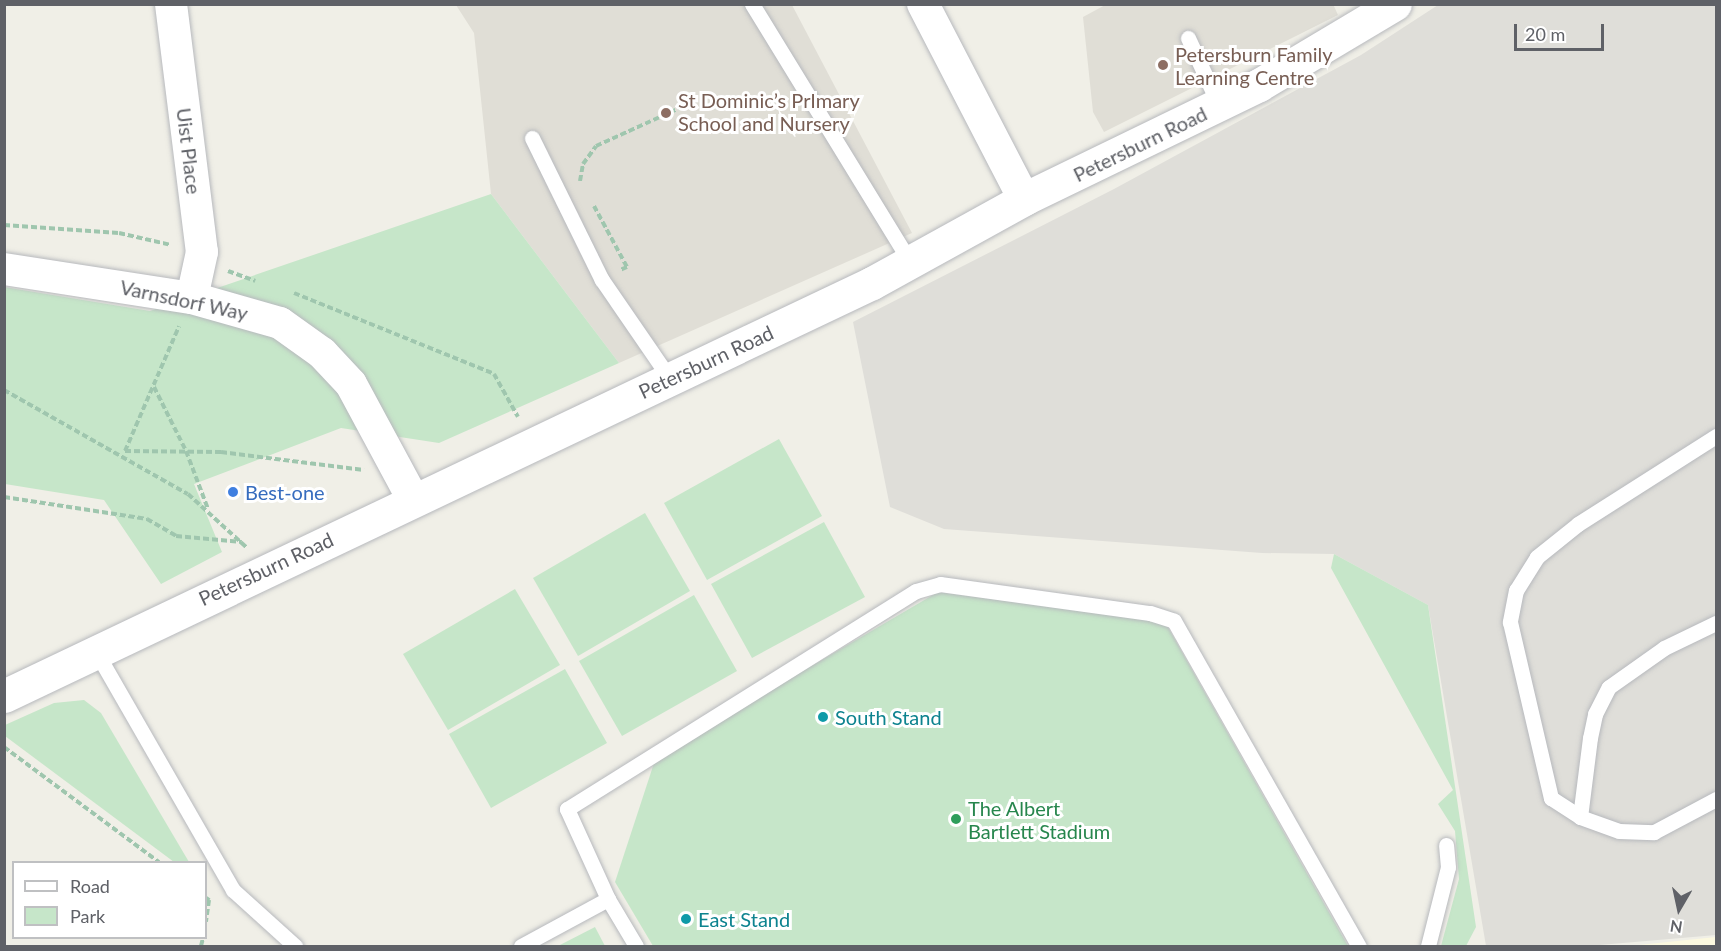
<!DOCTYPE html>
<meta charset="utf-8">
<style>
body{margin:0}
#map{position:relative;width:1721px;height:951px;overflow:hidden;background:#f0efe7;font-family:Lato,sans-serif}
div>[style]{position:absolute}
.commercial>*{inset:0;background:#fcf9e0}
.industrial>*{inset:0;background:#dfded9}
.education>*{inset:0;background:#e0ded6}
.green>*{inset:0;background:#c6e6c9}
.path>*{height:4px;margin-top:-2px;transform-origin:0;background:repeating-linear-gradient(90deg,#9fc6ae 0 6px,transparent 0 9px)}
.roads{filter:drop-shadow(0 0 2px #b7b9bd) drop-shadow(0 0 2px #b7b9bd)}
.service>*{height:15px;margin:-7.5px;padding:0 7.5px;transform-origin:7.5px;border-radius:7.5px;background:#fff}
.minor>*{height:32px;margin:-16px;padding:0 16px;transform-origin:16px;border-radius:16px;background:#fff}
.secondary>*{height:33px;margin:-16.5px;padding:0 16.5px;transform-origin:16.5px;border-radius:16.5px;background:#fff}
.dots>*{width:16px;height:16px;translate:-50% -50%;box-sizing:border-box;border:3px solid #fff;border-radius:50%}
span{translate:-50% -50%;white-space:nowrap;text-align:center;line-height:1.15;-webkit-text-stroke:6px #fff;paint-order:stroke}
.education-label{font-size:20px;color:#785e54}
.left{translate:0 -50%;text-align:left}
.street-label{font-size:20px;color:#5f6167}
.shop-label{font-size:20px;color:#366cbe}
.culture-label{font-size:20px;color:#0d838f}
.leisure-label{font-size:20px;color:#27864d}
.frame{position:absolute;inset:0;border:6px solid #5f6167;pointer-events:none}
.legend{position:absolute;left:12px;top:861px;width:195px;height:78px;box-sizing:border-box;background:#fff;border:2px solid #bfc0c2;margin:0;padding:8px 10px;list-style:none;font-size:18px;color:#5f6167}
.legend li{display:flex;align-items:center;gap:12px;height:30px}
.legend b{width:30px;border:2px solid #bfc0c2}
.north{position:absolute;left:1649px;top:879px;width:60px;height:60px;-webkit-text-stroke:4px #fff;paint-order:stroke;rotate:189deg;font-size:16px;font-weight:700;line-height:24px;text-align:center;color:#5f6167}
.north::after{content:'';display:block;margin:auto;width:21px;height:27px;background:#5f6167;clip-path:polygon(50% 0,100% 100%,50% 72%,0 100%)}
.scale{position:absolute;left:1514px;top:24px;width:90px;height:27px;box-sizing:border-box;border:3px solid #5f6167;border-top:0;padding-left:8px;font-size:18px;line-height:21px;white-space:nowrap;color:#5f6167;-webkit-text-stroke:4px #fff;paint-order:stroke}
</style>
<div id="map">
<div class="commercial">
<div style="clip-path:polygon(1716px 937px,1716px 946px,1629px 946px)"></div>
</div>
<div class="industrial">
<div style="clip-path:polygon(1438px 5px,1716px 5px,1716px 935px,1588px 946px,1486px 946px,1428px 605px,1334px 554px,1262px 553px,944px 529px,890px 507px,853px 322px,1114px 189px,1361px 55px)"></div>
</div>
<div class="education">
<div style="clip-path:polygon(1107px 4px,1333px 4px,1338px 15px,1104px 132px,1093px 112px,1083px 17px)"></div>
<div style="clip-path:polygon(456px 5px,792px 5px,912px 233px,619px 363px,491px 194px,474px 33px)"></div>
</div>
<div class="green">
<div style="clip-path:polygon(491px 194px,619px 363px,439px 443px,341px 428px,194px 484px,222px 552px,161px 584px,104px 500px,5px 484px,4px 287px,150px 311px)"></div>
<div style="clip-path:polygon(779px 439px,822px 516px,707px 580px,664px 503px)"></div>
<div style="clip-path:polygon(645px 513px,690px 591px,578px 656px,533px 578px)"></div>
<div style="clip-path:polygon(824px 522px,865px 597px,752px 658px,711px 584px)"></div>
<div style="clip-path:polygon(1334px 554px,1428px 605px,1476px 927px,1466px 946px,1441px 946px,1459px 879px,1455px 831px,1438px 804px,1453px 790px,1331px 568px)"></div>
<div style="clip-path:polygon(515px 589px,560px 665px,448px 730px,403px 654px)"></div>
<div style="clip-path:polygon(938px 592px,1165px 622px,1348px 946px,653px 946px,615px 882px,656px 757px)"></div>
<div style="clip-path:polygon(694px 595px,737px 671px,622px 736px,579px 661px)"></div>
<div style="clip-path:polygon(565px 669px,607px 743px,491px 808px,449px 734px)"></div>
<div style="clip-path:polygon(84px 700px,101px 713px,189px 862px,174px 862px,5px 736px,5px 725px,54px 703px)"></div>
<div style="clip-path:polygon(595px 927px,605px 946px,558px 946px)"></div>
</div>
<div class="path">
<div style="left:580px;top:181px;width:17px;rotate:-80deg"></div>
<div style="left:583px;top:164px;width:22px;rotate:-54deg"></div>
<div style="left:596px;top:146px;width:107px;rotate:-24.4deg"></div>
<div style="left:594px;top:206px;width:69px;rotate:61.6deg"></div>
<div style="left:627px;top:267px;width:8px;rotate:157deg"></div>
<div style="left:4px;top:225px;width:115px;rotate:4deg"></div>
<div style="left:119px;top:233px;width:53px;rotate:13deg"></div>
<div style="left:228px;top:271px;width:29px;rotate:20deg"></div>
<div style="left:294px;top:293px;width:216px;rotate:22deg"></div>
<div style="left:494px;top:374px;width:49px;rotate:60.8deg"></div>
<div style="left:154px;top:387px;width:72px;rotate:63.4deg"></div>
<div style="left:186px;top:451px;width:62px;rotate:69.2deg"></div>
<div style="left:4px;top:390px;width:211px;rotate:29.5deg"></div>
<div style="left:188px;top:494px;width:79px;rotate:42.4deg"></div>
<div style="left:125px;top:451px;width:96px;rotate:0.6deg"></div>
<div style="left:221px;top:452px;width:144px;rotate:7.2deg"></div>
<div style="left:125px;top:451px;width:136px;rotate:-66.6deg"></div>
<div style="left:4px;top:497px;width:145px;rotate:8.7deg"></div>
<div style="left:147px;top:519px;width:34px;rotate:30deg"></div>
<div style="left:176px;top:536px;width:66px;rotate:5.2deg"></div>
<div style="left:4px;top:747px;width:193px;rotate:36.6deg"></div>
<div style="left:206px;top:898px;width:4px;rotate:34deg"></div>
<div style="left:209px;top:900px;width:22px;rotate:98deg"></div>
<div style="left:201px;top:946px;width:8px;rotate:-76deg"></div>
</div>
<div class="roads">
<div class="service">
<div style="left:752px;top:4px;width:304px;rotate:58.5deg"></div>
<div style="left:1188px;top:38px;width:74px;rotate:65.2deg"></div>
<div style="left:532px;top:138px;width:158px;rotate:63.8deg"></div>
<div style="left:602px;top:280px;width:120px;rotate:55.5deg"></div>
<div style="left:1716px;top:436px;width:164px;rotate:147.5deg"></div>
<div style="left:1578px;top:524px;width:53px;rotate:141.2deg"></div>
<div style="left:1537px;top:557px;width:39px;rotate:122deg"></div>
<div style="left:1516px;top:590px;width:33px;rotate:101deg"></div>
<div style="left:1510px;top:622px;width:181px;rotate:76.9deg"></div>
<div style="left:1551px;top:798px;width:35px;rotate:33deg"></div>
<div style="left:1580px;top:817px;width:80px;rotate:-82.8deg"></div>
<div style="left:1590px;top:738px;width:25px;rotate:-78deg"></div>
<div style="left:1595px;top:714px;width:30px;rotate:-63deg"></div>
<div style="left:1609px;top:687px;width:67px;rotate:-35.3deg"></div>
<div style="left:1664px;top:648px;width:58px;rotate:-25.7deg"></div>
<div style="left:95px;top:650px;width:277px;rotate:60.1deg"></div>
<div style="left:233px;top:890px;width:84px;rotate:42.1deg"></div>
<div style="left:1580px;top:817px;width:41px;rotate:19.7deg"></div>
<div style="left:1619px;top:831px;width:35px;rotate:2deg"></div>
<div style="left:1654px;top:832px;width:70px;rotate:-28deg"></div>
<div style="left:521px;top:946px;width:99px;rotate:-28.4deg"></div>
<div style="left:636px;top:946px;width:55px;rotate:-120.8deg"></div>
<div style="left:608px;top:899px;width:99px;rotate:-114.5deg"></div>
<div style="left:567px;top:809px;width:411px;rotate:-32deg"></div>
<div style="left:916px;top:591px;width:25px;rotate:-16deg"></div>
<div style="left:940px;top:584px;width:212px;rotate:7.9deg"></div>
<div style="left:1150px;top:613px;width:25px;rotate:18deg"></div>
<div style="left:1174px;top:621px;width:374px;rotate:60.4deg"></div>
<div style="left:1428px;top:946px;width:81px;rotate:-75.8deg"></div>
<div style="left:1448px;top:867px;width:22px;rotate:-95deg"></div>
</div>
<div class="minor">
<div style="left:171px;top:4px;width:250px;rotate:82.9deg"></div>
<div style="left:202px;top:252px;width:47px;rotate:102.3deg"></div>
<div style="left:923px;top:4px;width:220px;rotate:62.6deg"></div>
<div style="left:4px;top:269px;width:190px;rotate:8.8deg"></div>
<div style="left:192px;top:298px;width:91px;rotate:15.9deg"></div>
<div style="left:280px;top:323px;width:52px;rotate:35.5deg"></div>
<div style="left:322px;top:353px;width:42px;rotate:46.9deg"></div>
<div style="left:351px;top:384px;width:133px;rotate:61.7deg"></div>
</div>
<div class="secondary">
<div style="left:4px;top:696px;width:961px;rotate:-25.45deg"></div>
<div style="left:872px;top:283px;width:174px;rotate:-28.9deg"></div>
<div style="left:1024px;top:199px;width:261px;rotate:-25.9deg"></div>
<div style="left:1259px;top:85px;width:158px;rotate:-30.8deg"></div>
</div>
</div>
<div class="dots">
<div style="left:1163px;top:65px;background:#8d6e63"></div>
<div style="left:666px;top:113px;background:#8d6e63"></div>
<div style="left:233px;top:492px;background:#3f7fe0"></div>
<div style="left:823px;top:717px;background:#0f9aa8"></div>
<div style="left:956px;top:819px;background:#2e9e5b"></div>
<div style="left:686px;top:919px;background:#0f9aa8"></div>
</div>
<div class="education-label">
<span class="left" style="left:1175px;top:66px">Petersburn Family<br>Learning Centre</span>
<span class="left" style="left:678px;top:112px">St Dominic’s PrImary<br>School and Nursery</span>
</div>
<div class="street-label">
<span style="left:1140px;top:144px;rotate:-26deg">Petersburn Road</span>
<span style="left:189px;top:151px;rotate:83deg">Uist Place</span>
<span style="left:184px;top:300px;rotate:12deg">Varnsdorf Way</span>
<span style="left:706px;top:362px;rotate:-25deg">Petersburn Road</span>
<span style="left:266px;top:569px;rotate:-25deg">Petersburn Road</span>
</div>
<div class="shop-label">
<span class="left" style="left:245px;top:492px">Best-one</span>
</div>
<div class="culture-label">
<span class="left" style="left:835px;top:717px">South Stand</span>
<span class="left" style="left:698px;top:919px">East Stand</span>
</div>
<div class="leisure-label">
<span class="left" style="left:968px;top:820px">The Albert<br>Bartlett Stadium</span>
</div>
<div class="frame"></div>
<ul class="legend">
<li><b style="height:8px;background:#fff"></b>Road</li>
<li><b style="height:16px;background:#c6e6c9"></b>Park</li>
</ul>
<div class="north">N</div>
<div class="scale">20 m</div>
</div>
